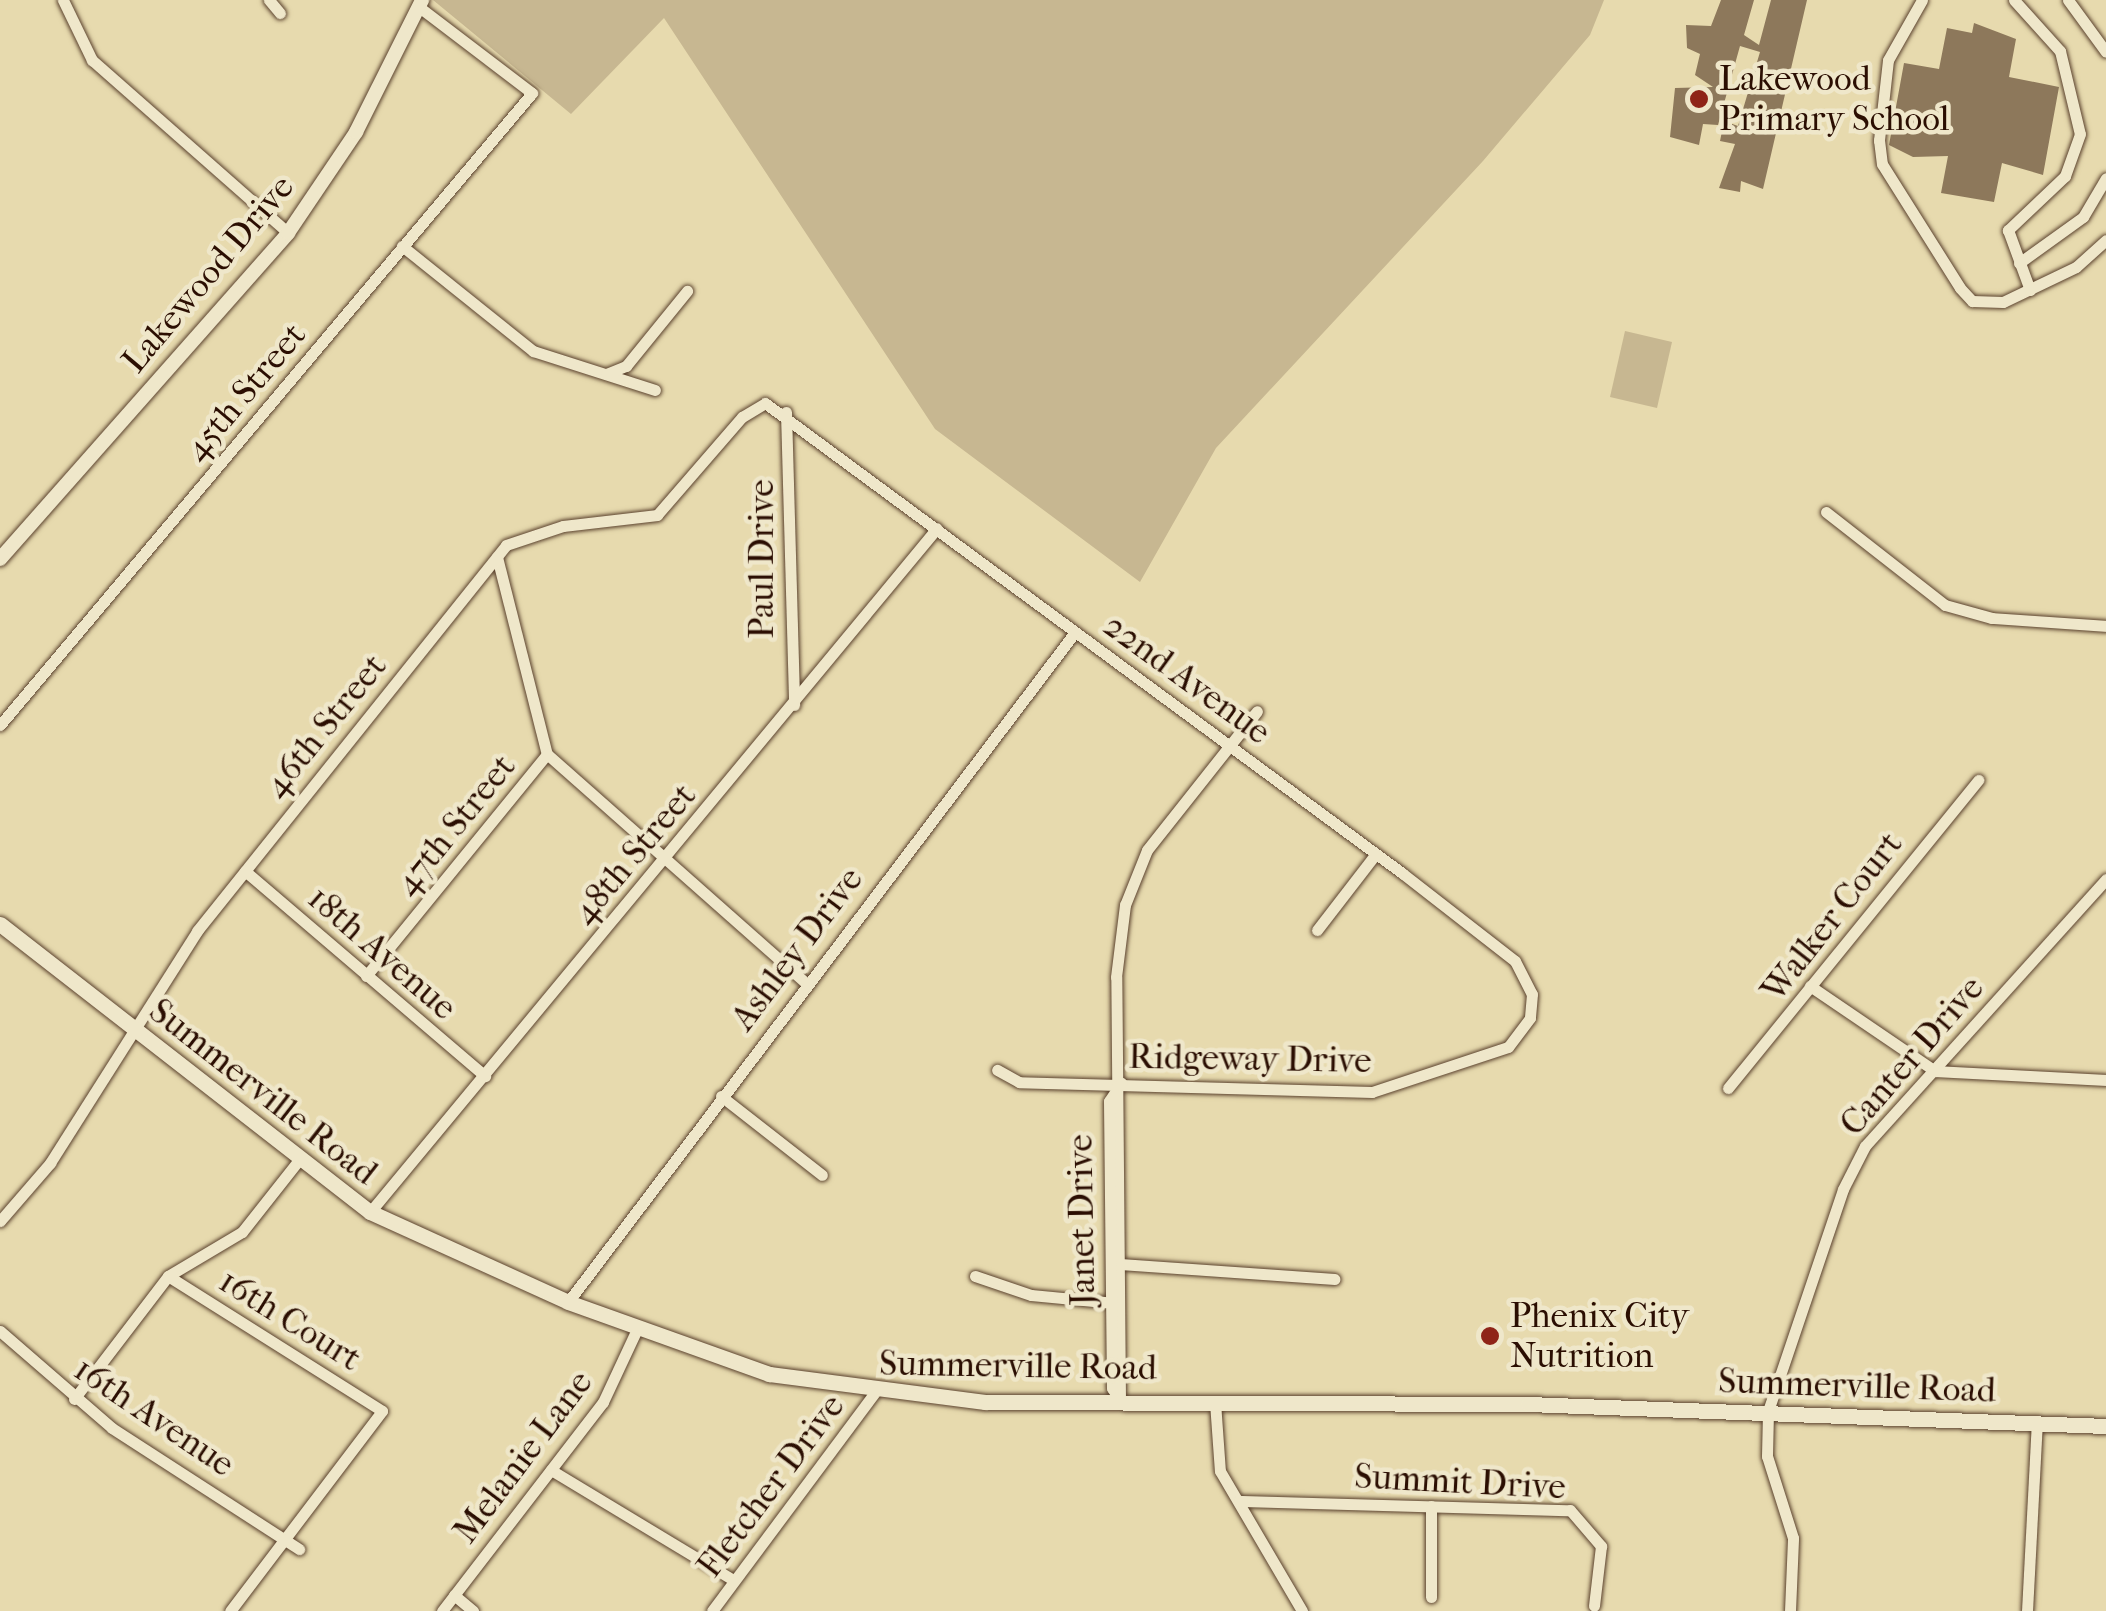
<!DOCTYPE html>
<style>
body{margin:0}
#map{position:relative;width:2106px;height:1611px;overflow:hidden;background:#e7daae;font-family:"IM FELL French Canon",serif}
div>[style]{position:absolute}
.green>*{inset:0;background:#c7b791}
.building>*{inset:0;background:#8d785b}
.roads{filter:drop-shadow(0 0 2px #5a412d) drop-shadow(0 0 2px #5a412d)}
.minor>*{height:11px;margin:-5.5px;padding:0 5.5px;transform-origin:5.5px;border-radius:5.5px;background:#efe7ca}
.tertiary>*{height:14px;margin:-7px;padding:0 7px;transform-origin:7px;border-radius:7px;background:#efe7ca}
.secondary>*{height:15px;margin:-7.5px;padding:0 7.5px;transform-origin:7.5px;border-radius:7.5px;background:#efe7ca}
.dots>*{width:28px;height:28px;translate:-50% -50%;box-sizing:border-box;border:5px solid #efe7ca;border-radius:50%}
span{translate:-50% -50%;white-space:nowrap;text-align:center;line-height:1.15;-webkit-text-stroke:9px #efe7ca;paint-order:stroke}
.poi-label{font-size:35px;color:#2b0e02}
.left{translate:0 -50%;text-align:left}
.street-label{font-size:35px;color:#2b0e02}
</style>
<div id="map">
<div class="green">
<div style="clip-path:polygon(433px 0,1604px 0,1590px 35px,1483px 161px,1216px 448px,1140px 582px,935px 429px,664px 18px,571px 114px)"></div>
<div style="clip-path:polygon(1625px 331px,1672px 342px,1657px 408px,1610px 397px)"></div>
</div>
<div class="building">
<div style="clip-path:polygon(1721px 0,1754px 0,1744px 35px,1759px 45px,1771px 0,1807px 0,1763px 189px,1741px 181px,1740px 192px,1719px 188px,1735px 144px,1720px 141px,1724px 121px,1738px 126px,1760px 52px,1740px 46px,1718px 125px,1703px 124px,1699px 145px,1670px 137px,1675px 88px,1713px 87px,1695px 75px,1700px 54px,1687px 48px,1686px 25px,1711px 26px)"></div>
<div style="clip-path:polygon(1974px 23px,2016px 39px,2009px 77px,2059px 87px,2043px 175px,2002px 163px,1994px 202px,1941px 193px,1948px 156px,1913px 157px,1889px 145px,1904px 63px,1939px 69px,1947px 28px,1972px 33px)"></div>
</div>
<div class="roads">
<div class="minor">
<div style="left:63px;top:0;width:67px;rotate:64.2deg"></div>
<div style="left:92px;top:60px;width:261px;rotate:41.4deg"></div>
<div style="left:269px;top:0;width:17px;rotate:50deg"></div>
<div style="left:1922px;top:0;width:69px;rotate:119.5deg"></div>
<div style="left:1888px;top:60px;width:81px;rotate:96.4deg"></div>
<div style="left:1879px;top:140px;width:24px;rotate:83deg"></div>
<div style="left:1882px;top:164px;width:146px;rotate:57.8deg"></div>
<div style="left:1960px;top:288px;width:18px;rotate:47deg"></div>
<div style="left:1972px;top:301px;width:31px;rotate:2deg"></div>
<div style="left:2003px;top:302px;width:81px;rotate:-25.6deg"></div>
<div style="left:2076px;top:267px;width:40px;rotate:-42deg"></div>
<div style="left:2014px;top:0;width:69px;rotate:48deg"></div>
<div style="left:2060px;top:51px;width:85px;rotate:76.5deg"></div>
<div style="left:2080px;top:134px;width:45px;rotate:109.7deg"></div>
<div style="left:2065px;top:176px;width:79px;rotate:136.5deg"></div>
<div style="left:2008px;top:230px;width:64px;rotate:69.9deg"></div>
<div style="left:2068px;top:0;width:64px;rotate:53.8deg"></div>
<div style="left:402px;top:246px;width:168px;rotate:38.7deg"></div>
<div style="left:533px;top:351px;width:128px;rotate:17.7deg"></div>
<div style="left:2019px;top:263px;width:79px;rotate:-35.7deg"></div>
<div style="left:2083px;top:217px;width:45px;rotate:-59.5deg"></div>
<div style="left:606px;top:374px;width:22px;rotate:-22deg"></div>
<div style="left:626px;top:366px;width:97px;rotate:-50.9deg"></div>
<div style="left:786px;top:412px;width:293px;rotate:88.4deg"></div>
<div style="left:1826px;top:512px;width:151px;rotate:38deg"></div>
<div style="left:1945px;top:605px;width:49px;rotate:15.5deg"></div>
<div style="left:1992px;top:618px;width:114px;rotate:4deg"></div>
<div style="left:497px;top:557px;width:203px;rotate:75.8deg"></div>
<div style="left:547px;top:754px;width:346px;rotate:41.5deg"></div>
<div style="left:0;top:725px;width:826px;rotate:-49.91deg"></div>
<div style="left:532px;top:93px;width:142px;rotate:-142.7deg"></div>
<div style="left:245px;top:871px;width:316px;rotate:40.5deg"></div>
<div style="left:1317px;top:930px;width:95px;rotate:-52.3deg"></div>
<div style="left:366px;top:976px;width:286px;rotate:-50.8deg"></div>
<div style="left:1810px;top:986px;width:151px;rotate:34.2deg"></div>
<div style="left:1935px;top:1071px;width:171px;rotate:3deg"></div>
<div style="left:1728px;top:1088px;width:397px;rotate:-50.9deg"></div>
<div style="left:721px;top:1096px;width:128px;rotate:38deg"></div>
<div style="left:370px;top:1212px;width:888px;rotate:-50.34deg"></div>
<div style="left:0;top:1221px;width:77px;rotate:-49.2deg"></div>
<div style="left:50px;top:1163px;width:275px;rotate:-57.6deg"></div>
<div style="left:197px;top:931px;width:494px;rotate:-51.3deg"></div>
<div style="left:506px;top:545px;width:60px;rotate:-18.4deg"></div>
<div style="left:563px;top:526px;width:95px;rotate:-6.7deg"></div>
<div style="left:657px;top:515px;width:130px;rotate:-49.1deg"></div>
<div style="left:742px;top:417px;width:27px;rotate:-31deg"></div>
<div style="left:765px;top:403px;width:792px;rotate:36.42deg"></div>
<div style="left:1402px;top:873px;width:143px;rotate:37.9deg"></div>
<div style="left:1515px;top:961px;width:37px;rotate:63deg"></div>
<div style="left:1532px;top:994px;width:24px;rotate:95deg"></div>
<div style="left:1530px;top:1018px;width:36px;rotate:127deg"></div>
<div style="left:1508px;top:1047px;width:143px;rotate:161.7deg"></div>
<div style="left:1372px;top:1092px;width:353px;rotate:-178.4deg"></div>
<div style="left:1019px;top:1082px;width:25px;rotate:-151deg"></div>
<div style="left:1120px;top:1264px;width:215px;rotate:4deg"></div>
<div style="left:168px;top:1276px;width:253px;rotate:32.2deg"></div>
<div style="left:382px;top:1411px;width:251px;rotate:127.2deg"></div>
<div style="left:975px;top:1276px;width:59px;rotate:18.7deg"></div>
<div style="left:1031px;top:1295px;width:84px;rotate:5.4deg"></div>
<div style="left:568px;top:1302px;width:840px;rotate:-52.88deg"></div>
<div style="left:0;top:1331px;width:148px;rotate:40.9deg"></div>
<div style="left:112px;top:1428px;width:223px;rotate:32.9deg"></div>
<div style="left:74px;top:1399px;width:155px;rotate:-52.6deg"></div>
<div style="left:168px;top:1276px;width:86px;rotate:-30.7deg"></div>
<div style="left:242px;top:1232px;width:90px;rotate:-51.7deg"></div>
<div style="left:1120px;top:1400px;width:423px;rotate:-90.5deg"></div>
<div style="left:1116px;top:977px;width:73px;rotate:-82.9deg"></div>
<div style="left:1125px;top:905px;width:59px;rotate:-68.2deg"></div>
<div style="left:1147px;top:850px;width:177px;rotate:-51.6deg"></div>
<div style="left:1120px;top:1400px;width:14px;rotate:-124deg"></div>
<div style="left:1112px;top:1388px;width:287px;rotate:-90.6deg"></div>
<div style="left:1109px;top:1101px;width:22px;rotate:-56deg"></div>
<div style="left:1215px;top:1402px;width:69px;rotate:85.9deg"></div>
<div style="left:1220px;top:1471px;width:162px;rotate:59.6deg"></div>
<div style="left:551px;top:1470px;width:213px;rotate:31.1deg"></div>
<div style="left:1239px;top:1501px;width:331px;rotate:1.6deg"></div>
<div style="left:1570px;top:1510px;width:48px;rotate:49.3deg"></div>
<div style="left:1601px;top:1546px;width:60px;rotate:96.7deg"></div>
<div style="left:454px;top:1595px;width:25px;rotate:40deg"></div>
<div style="left:1431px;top:1597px;width:91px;rotate:-90deg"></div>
<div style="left:442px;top:1611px;width:264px;rotate:-52.4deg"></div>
<div style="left:603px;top:1402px;width:81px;rotate:-65deg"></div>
<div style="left:712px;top:1611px;width:271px;rotate:-53.3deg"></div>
<div style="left:1790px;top:1611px;width:73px;rotate:-87.6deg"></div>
<div style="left:1793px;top:1538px;width:86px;rotate:-107.6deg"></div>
<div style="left:1767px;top:1456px;width:45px;rotate:-88.7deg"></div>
<div style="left:1768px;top:1411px;width:234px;rotate:-71.3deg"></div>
<div style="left:1843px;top:1189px;width:48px;rotate:-62.9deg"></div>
<div style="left:1865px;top:1146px;width:360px;rotate:-47.9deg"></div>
<div style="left:2027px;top:1611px;width:189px;rotate:-87deg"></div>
</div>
<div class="tertiary">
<div style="left:0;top:559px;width:435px;rotate:-48.5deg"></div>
<div style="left:288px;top:233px;width:122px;rotate:-56deg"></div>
<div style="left:356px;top:132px;width:148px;rotate:-63.4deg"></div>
</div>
<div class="secondary">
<div style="left:0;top:924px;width:469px;rotate:37.9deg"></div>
<div style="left:370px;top:1212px;width:217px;rotate:24.4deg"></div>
<div style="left:568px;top:1302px;width:214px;rotate:19.7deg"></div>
<div style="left:769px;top:1374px;width:218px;rotate:7.4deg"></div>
<div style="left:985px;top:1402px;width:543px;rotate:0.21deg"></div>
<div style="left:1528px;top:1404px;width:578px;rotate:2.18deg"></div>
</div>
</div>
<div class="dots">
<div style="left:1699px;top:99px;background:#8f2418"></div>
<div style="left:1490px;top:1336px;background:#8f2418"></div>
</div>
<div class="poi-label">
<span class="left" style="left:1719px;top:99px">Lakewood<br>Primary School</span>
<span class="left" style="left:1510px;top:1336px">Phenix City<br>Nutrition</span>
</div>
<div class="street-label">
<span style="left:208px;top:274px;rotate:-50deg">Lakewood Drive</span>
<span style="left:245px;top:392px;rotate:-50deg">45th Street</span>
<span style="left:762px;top:559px;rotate:-90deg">Paul Drive</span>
<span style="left:1187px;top:679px;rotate:36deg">22nd Avenue</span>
<span style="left:325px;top:726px;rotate:-51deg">46th Street</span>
<span style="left:455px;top:825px;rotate:-51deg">47th Street</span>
<span style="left:634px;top:854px;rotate:-50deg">48th Street</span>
<span style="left:1832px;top:917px;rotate:-52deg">Walker Court</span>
<span style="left:797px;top:949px;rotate:-53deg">Ashley Drive</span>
<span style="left:382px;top:953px;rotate:41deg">18th Avenue</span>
<span style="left:1912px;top:1056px;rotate:-49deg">Canter Drive</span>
<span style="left:1250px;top:1059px;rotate:1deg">Ridgeway Drive</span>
<span style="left:263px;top:1092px;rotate:38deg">Summerville Road</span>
<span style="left:1082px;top:1220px;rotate:-91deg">Janet Drive</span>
<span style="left:290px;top:1320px;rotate:32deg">16th Court</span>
<span style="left:1018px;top:1366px;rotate:1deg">Summerville Road</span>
<span style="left:1857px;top:1386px;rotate:2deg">Summerville Road</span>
<span style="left:154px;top:1417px;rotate:34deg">16th Avenue</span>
<span style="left:523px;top:1457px;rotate:-53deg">Melanie Lane</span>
<span style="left:1460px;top:1482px;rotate:3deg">Summit Drive</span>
<span style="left:771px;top:1486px;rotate:-53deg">Fletcher Drive</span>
</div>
</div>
